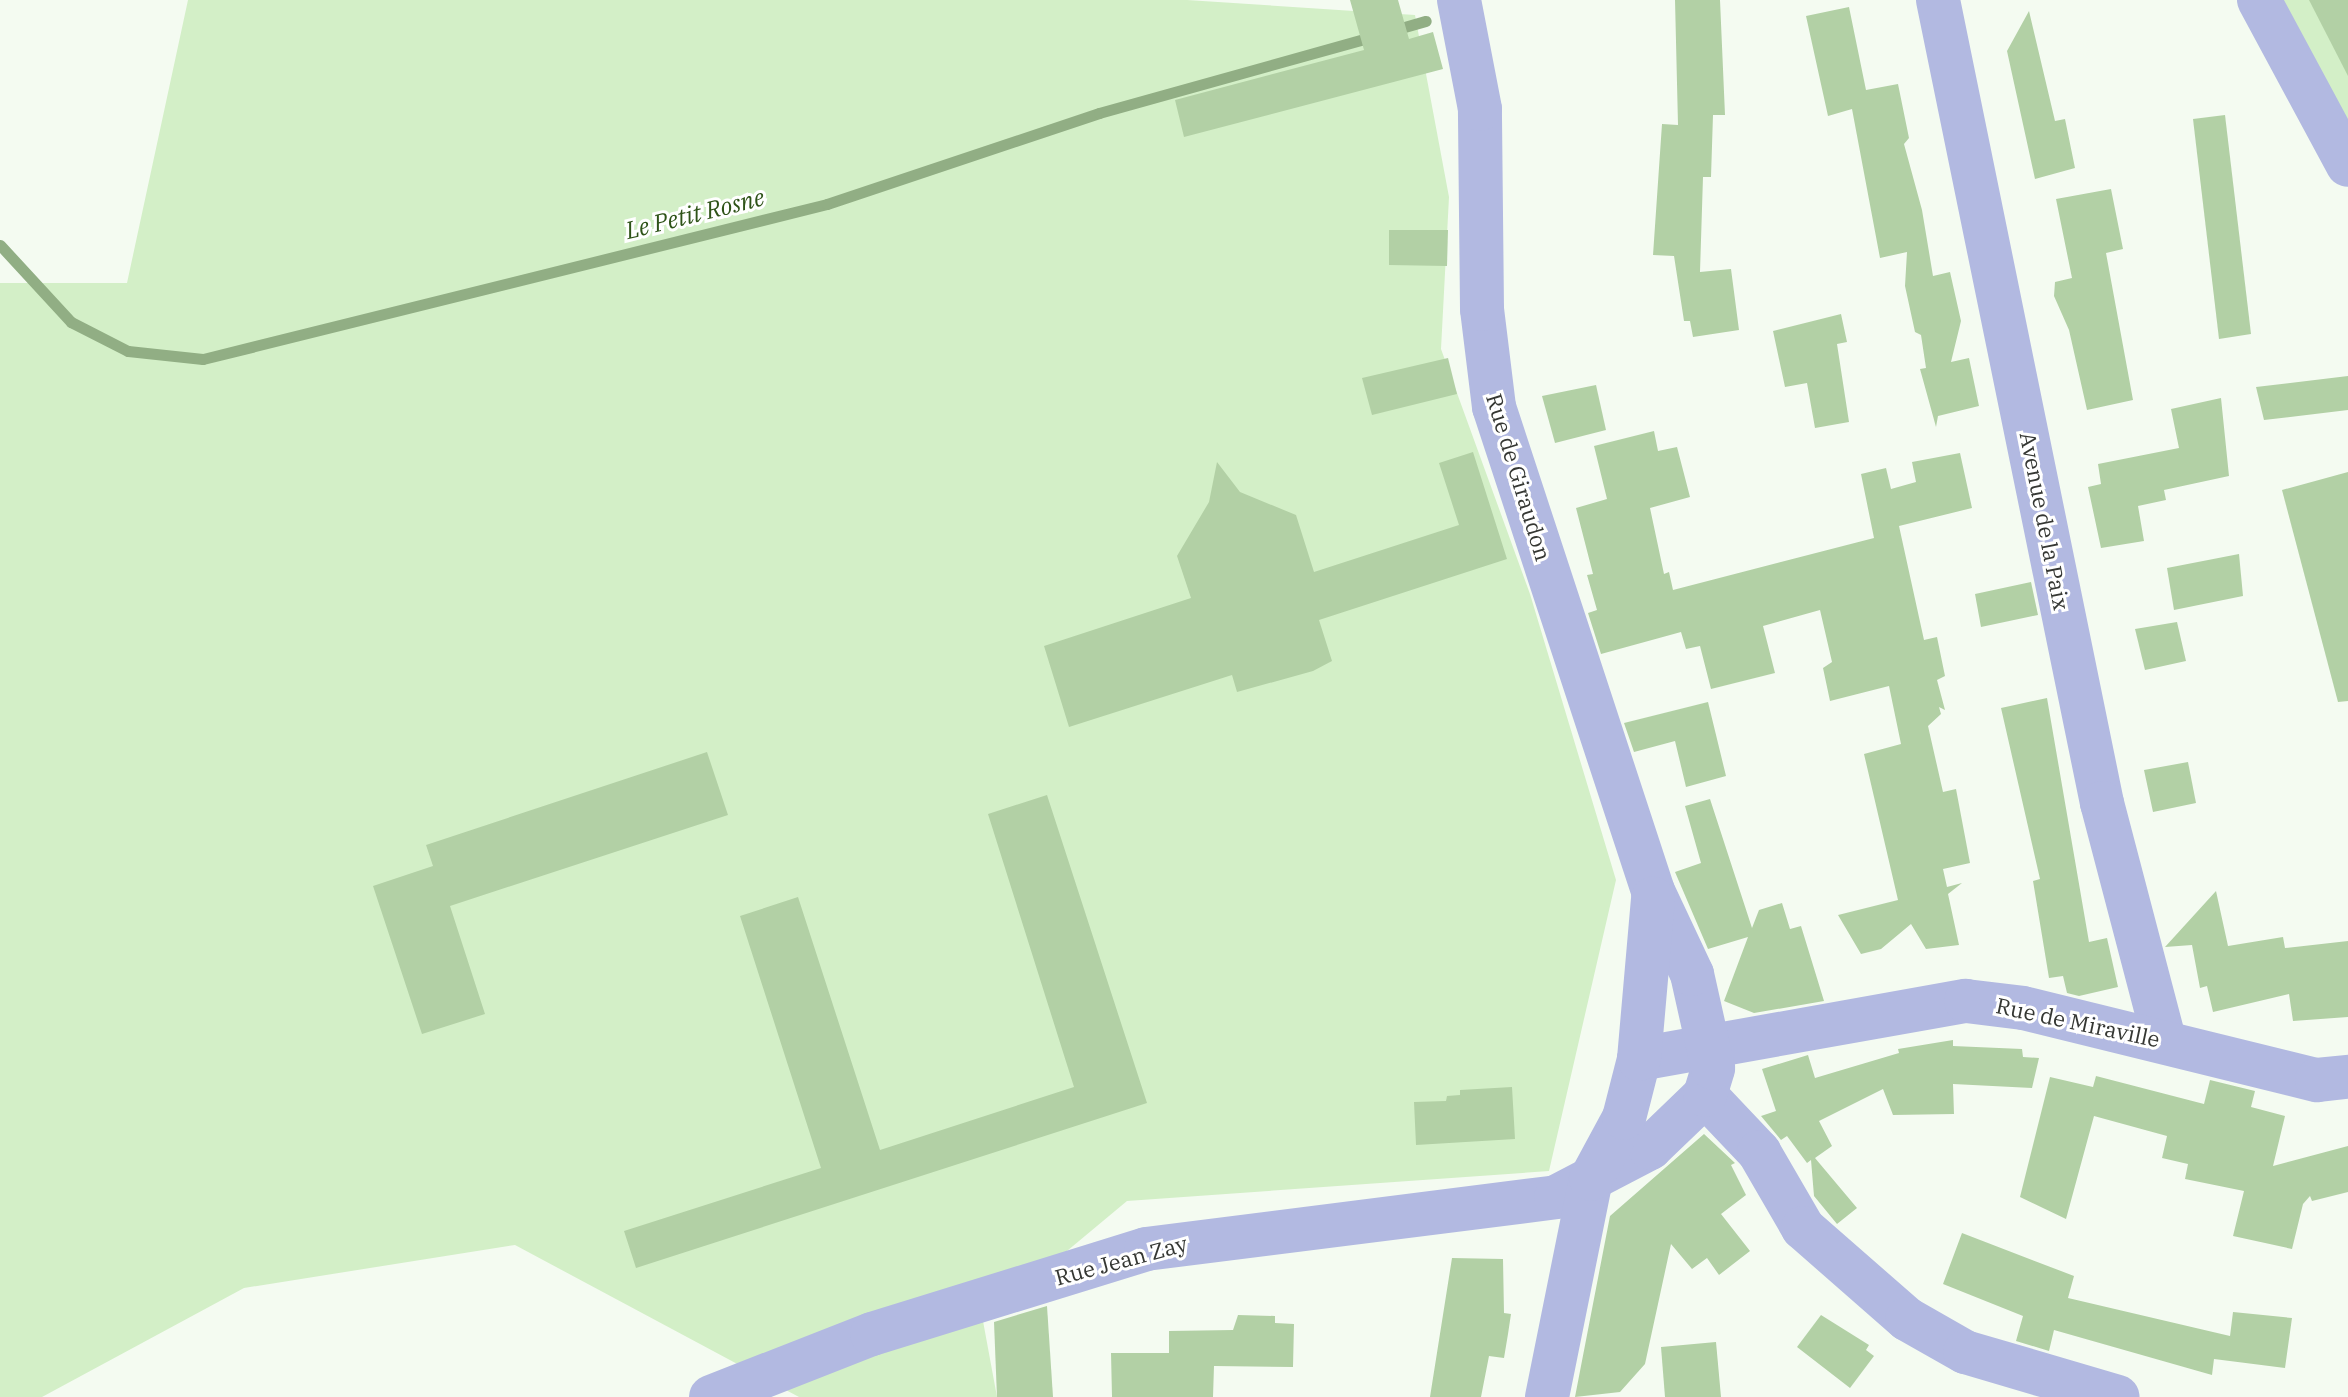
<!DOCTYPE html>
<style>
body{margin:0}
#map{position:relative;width:2348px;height:1397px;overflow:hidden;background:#f4fbf1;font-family:"IBM Plex Serif",serif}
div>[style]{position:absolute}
.green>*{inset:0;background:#d3efc7}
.stream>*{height:11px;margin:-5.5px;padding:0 5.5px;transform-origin:5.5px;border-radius:5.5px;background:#91ae84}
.building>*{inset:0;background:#b2d0a5}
.minor>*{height:44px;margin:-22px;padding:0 22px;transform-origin:22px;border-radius:22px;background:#b2b9e1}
span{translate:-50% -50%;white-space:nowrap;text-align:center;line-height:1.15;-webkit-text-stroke:6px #fff;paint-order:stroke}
.street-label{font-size:22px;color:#353733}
.water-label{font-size:24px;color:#2e5318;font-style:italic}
</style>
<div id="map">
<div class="green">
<div style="clip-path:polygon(188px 0,1187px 0,1415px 15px,1449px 197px,1441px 349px,1530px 594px,1616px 880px,1549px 1171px,1127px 1201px,983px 1321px,997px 1397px,799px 1397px,515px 1245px,244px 1288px,42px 1397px,0 1397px,0 283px,127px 283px)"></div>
<div style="clip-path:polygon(2259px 0,2348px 0,2348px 165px)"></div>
</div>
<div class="stream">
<div style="left:1394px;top:30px;width:33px;rotate:-16deg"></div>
<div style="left:0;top:245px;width:105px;rotate:47.3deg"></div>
<div style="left:71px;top:322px;width:64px;rotate:27deg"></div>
<div style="left:128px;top:351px;width:75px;rotate:6.1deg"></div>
<div style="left:203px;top:359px;width:643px;rotate:-13.95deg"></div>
<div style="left:827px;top:204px;width:287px;rotate:-18.5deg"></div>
<div style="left:1099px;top:113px;width:286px;rotate:-15.6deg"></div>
</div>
<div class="building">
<div style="clip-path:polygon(1350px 0,1398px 0,1409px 39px,1433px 32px,1443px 69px,1184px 137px,1175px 100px,1364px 50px)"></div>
<div style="clip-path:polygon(1675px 0,1720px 0,1725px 115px,1713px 115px,1711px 177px,1703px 177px,1700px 272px,1731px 269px,1739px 330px,1693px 337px,1690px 321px,1684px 321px,1674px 256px,1653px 255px,1662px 124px,1678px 125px)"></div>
<div style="clip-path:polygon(2309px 0,2348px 0,2348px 76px)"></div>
<div style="clip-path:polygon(1849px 7px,1866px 90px,1898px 84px,1909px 138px,1904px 144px,1922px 210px,1933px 276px,1950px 272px,1961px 321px,1951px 362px,1969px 358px,1979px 406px,1938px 416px,1936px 427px,1920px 369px,1926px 368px,1921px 335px,1915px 332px,1905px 286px,1907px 252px,1880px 258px,1852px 109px,1828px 116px,1806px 16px)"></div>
<div style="clip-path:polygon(2029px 11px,2055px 121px,2065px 119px,2075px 168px,2035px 179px,2007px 51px)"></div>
<div style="clip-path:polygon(2225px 115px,2251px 334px,2219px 339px,2193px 119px)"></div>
<div style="clip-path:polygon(2111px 189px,2123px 249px,2106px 253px,2133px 400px,2087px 410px,2069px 330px,2054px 296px,2055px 282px,2072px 278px,2056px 199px)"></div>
<div style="clip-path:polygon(1389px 230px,1448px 230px,1447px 266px,1389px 265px)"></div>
<div style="clip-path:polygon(1841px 314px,1847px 342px,1837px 344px,1849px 422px,1815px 428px,1807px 383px,1785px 387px,1773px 331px)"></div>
<div style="clip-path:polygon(1448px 358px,1457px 394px,1372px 415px,1362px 378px)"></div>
<div style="clip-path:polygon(2348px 376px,2348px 410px,2264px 420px,2256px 387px)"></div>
<div style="clip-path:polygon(1596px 385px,1606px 430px,1555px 443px,1542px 396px)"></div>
<div style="clip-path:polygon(2221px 398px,2229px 476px,2164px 490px,2166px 500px,2138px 506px,2144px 541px,2101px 548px,2088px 487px,2101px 484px,2098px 464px,2179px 448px,2171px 409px)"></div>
<div style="clip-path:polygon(1654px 431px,1658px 451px,1677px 447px,1690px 497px,1650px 508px,1664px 574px,1669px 572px,1673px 590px,1874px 538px,1861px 474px,1886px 468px,1891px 489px,1916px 482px,1912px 462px,1960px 453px,1972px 508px,1899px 526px,1924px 640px,1937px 637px,1945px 676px,1937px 680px,1945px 710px,1939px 707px,1941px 714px,1928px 726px,1943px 792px,1956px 789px,1970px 863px,1943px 869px,1947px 887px,1962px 883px,1948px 894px,1959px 945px,1926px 949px,1911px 924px,1881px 949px,1861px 954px,1838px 915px,1898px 900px,1864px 754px,1901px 744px,1889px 686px,1830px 701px,1823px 668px,1832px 662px,1820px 610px,1763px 626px,1775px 673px,1711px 689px,1700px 646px,1686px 649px,1681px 632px,1601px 654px,1588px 613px,1597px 610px,1587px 575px,1593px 574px,1576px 508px,1607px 499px,1594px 446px)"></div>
<div style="clip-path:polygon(1473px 452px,1507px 559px,1319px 620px,1332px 661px,1313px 671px,1237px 692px,1232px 675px,1069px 727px,1044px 646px,1191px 598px,1177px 556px,1209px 502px,1217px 462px,1240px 492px,1296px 515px,1314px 572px,1459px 525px,1439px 463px)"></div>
<div style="clip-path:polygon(2348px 472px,2348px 701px,2338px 702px,2282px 490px)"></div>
<div style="clip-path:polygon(2239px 554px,2243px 596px,2174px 610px,2167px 568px)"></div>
<div style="clip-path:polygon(2031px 582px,2038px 615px,1981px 627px,1975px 594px)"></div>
<div style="clip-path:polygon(2177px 622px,2186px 661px,2145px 670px,2135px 629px)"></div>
<div style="clip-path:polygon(2047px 698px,2089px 942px,2107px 938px,2118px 987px,2079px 996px,2067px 993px,2063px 976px,2049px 978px,2033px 881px,2040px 879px,2001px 708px)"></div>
<div style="clip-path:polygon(1708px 702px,1726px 776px,1686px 787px,1675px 741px,1634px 752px,1624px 723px)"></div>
<div style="clip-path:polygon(707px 752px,728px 815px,450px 906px,485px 1014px,422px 1034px,373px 886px,433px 866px,426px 845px)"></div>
<div style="clip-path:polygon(2188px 762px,2196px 803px,2153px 812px,2144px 770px)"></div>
<div style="clip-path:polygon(1047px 795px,1147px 1103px,636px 1268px,624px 1231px,821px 1168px,740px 916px,798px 897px,880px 1150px,1074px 1087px,988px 814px)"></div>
<div style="clip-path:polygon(1710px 799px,1752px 928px,1759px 910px,1782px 903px,1790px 929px,1801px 926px,1824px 1001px,1754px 1013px,1724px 1001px,1748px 937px,1708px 949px,1675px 872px,1701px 863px,1685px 806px)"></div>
<div style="clip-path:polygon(2216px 891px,2228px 946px,2283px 937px,2285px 948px,2348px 941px,2348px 1017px,2293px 1021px,2289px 994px,2213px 1012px,2207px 986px,2200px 988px,2192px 945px,2165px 947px)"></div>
<div style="clip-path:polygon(1953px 1040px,1953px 1046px,2022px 1049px,2023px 1057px,2039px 1058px,2032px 1088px,1953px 1084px,1954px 1114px,1893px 1115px,1883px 1089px,1819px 1121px,1832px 1146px,1815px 1158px,1857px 1208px,1837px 1224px,1814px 1196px,1811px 1160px,1807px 1163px,1787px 1136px,1781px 1140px,1761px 1116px,1776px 1111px,1762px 1069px,1808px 1055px,1815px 1078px,1899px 1053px,1898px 1049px)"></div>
<div style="clip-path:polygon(2096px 1076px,2204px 1104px,2210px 1080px,2255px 1091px,2251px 1107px,2285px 1116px,2273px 1166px,2348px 1146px,2348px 1192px,2312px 1201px,2310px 1196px,2303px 1204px,2292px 1249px,2233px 1236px,2244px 1191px,2185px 1179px,2188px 1164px,2162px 1158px,2167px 1136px,2094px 1116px,2066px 1219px,2020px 1197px,2050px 1077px,2093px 1087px)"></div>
<div style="clip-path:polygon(1512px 1087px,1515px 1139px,1416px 1145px,1414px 1102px,1446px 1101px,1447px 1096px,1460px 1095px,1460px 1090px)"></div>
<div style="clip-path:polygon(1704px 1134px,1735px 1163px,1731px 1165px,1746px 1195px,1721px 1214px,1750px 1251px,1719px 1275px,1707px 1258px,1692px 1269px,1671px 1244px,1645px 1364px,1620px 1392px,1575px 1397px,1610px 1216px)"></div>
<div style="clip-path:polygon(1962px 1233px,2074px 1276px,2068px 1298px,2230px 1336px,2233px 1312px,2292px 1318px,2285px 1368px,2214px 1359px,2212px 1375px,2054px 1330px,2049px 1351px,2016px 1341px,2023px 1316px,1943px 1284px)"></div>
<div style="clip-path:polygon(1452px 1258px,1503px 1259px,1504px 1313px,1511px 1314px,1508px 1334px,1504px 1358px,1489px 1356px,1481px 1397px,1430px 1397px)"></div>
<div style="clip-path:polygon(1047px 1306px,1053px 1397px,997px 1397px,994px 1322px)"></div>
<div style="clip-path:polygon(1238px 1315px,1275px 1316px,1275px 1323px,1294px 1324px,1293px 1367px,1214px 1366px,1213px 1397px,1112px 1397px,1111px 1353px,1169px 1353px,1169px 1331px,1233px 1330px)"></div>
<div style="clip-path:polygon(1821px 1315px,1869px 1345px,1866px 1350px,1874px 1356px,1850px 1388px,1797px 1347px)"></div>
<div style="clip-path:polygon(1716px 1342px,1721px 1397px,1665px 1397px,1661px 1347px)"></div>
</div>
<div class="minor">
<div style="left:1938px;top:0;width:820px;rotate:78.46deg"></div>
<div style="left:2102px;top:803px;width:245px;rotate:75.3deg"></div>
<div style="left:2259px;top:0;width:187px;rotate:61.7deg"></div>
<div style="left:1639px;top:1059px;width:332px;rotate:-10.1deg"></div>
<div style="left:1966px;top:1001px;width:57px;rotate:7deg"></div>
<div style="left:2023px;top:1008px;width:303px;rotate:13.8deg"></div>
<div style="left:2317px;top:1080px;width:31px;rotate:-6deg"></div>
<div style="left:1705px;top:1095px;width:79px;rotate:46.5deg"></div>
<div style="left:1759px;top:1152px;width:88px;rotate:59.9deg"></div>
<div style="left:1803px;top:1228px;width:138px;rotate:41.2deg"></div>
<div style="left:1907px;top:1319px;width:67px;rotate:29.6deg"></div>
<div style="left:1965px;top:1352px;width:159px;rotate:16.4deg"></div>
<div style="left:711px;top:1397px;width:173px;rotate:-21.4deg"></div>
<div style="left:872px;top:1334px;width:287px;rotate:-17.2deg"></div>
<div style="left:1146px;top:1249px;width:413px;rotate:-7.2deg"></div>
<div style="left:1556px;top:1197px;width:106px;rotate:-27.5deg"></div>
<div style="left:1650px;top:1148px;width:76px;rotate:-43.9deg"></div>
<div style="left:1705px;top:1095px;width:28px;rotate:-73deg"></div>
<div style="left:1713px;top:1068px;width:96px;rotate:-102.6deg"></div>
<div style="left:1692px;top:974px;width:92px;rotate:-115.2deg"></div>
<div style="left:1653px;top:891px;width:509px;rotate:-108.19deg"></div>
<div style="left:1494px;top:407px;width:99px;rotate:-97deg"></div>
<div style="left:1482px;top:309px;width:200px;rotate:-90.6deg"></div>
<div style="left:1480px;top:109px;width:111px;rotate:-100.9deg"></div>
<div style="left:1547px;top:1397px;width:222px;rotate:-78.6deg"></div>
<div style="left:1591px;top:1179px;width:69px;rotate:-61.6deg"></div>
<div style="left:1624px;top:1118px;width:61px;rotate:-75.7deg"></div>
<div style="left:1639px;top:1059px;width:161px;rotate:-85deg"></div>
</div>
<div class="street-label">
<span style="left:1519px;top:477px;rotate:73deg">Rue de Giraudon</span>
<span style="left:2045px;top:521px;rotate:79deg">Avenue de la Paix</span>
<span style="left:2078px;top:1022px;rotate:12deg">Rue de Miraville</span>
<span style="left:1121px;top:1260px;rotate:-15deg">Rue Jean Zay</span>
</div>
<div class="water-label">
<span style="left:695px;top:214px;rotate:-14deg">Le Petit Rosne</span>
</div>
</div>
